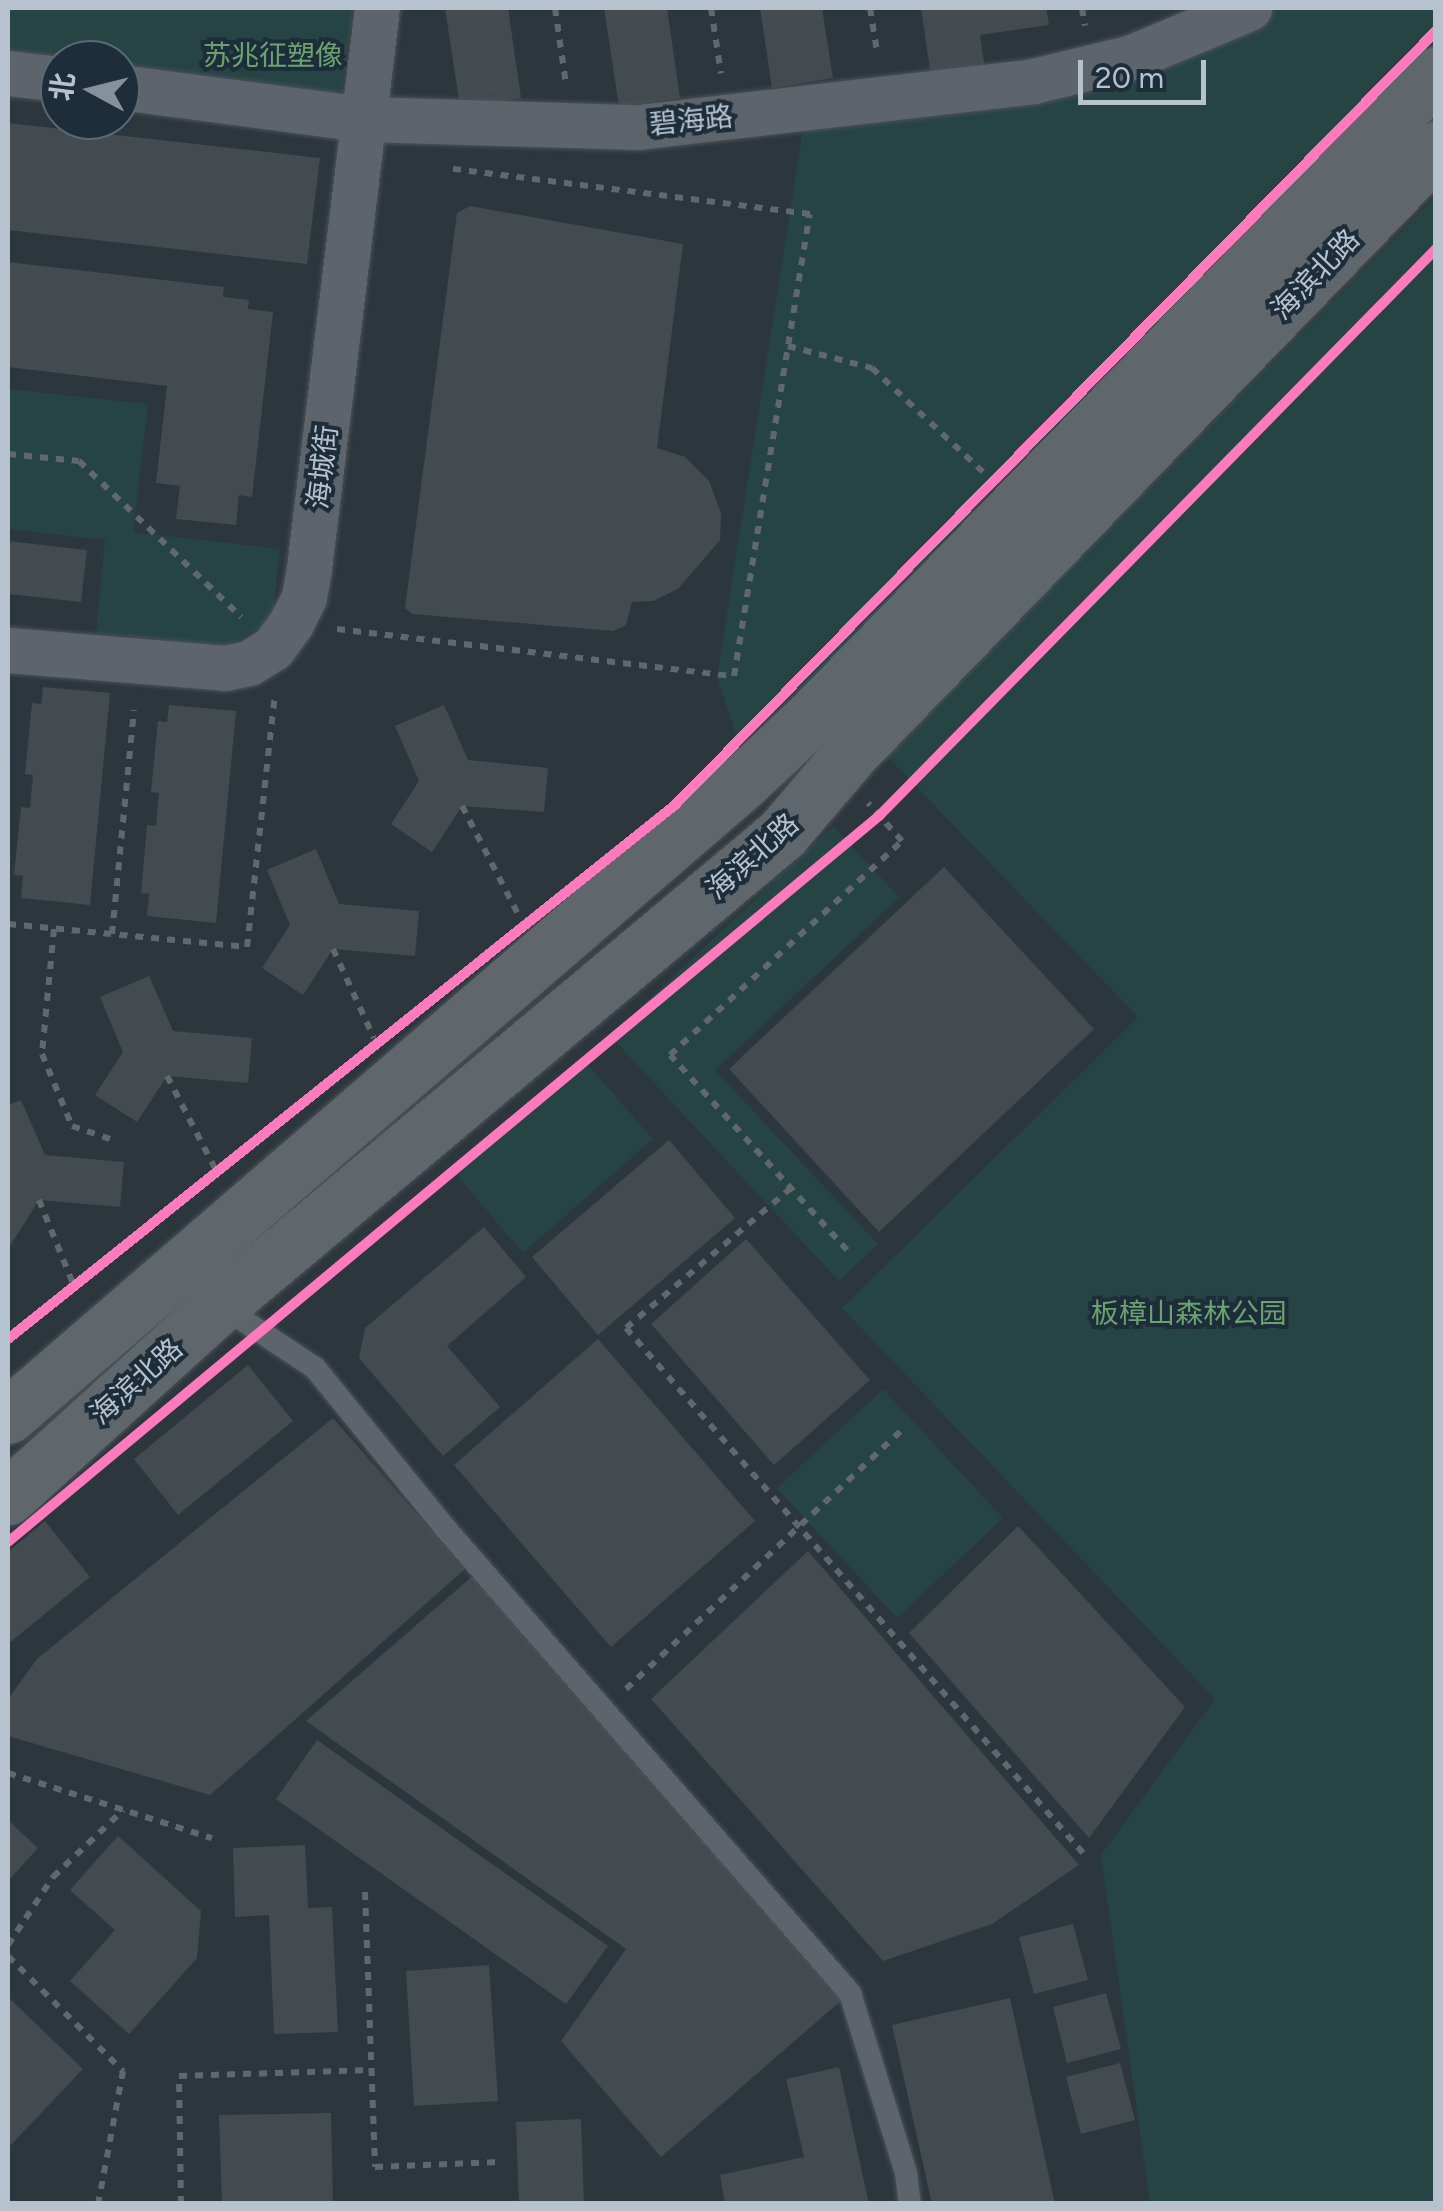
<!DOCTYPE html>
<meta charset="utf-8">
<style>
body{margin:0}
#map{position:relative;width:1443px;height:2211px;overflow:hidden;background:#2c363d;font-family:Figtree,"Noto Sans SC",sans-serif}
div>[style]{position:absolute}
.green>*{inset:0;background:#274444}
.building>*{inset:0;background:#434b51}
.path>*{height:6px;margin-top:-3px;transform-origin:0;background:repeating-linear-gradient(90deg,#60686e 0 8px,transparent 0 16px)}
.roads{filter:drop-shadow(0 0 2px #4b5257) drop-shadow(0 0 2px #4b5257)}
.lane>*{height:22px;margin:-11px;padding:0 11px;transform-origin:11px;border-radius:11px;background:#5d646b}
.street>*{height:45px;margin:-22.5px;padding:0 22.5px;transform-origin:22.5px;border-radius:22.5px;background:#5d646b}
.primary>*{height:55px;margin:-27.5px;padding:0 27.5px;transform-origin:27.5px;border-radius:27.5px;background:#5f676d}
.cycleway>*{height:10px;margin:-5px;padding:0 5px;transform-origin:5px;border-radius:5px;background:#fd7abc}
span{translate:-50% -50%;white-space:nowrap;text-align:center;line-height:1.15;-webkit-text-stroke:8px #1d2d3a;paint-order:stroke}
.park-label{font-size:28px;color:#6ba270}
.street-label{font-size:28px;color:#b6c3ce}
.frame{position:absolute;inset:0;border:10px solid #b6c3ce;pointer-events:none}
.north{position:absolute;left:40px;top:40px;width:100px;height:100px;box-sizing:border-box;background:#1d2d3a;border:2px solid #5a6975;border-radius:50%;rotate:277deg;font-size:28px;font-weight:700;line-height:40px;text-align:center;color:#b6c3ce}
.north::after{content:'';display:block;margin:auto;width:35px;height:45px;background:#86929b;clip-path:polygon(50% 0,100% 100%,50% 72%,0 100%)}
.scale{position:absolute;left:1078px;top:60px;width:128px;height:45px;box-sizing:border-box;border:5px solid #b6c3ce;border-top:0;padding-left:12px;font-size:30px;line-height:35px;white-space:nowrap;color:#b6c3ce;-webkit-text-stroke:8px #1d2d3a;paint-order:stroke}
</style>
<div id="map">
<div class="green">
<div style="clip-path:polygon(8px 8px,353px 8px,340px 99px,120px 83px,120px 60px,60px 60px,8px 69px)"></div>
<div style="clip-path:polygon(1255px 8px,1435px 8px,1435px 68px,748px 771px,717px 677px,806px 110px)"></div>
<div style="clip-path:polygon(1435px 197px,1435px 2203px,1150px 2203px,1101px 1855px,1215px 1699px,842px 1308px,1138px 1017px,886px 755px)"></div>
<div style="clip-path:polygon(8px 389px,148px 404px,133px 532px,280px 549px,272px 620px,226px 647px,96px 633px,105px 540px,8px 529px)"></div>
<div style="clip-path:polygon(833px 826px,899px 897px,715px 1070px,878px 1244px,839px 1281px,610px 1036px)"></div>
<div style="clip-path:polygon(584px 1060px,653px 1139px,523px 1253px,455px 1173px)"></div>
<div style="clip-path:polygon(883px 1389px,1003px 1518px,897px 1618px,777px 1488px)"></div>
</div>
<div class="building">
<div style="clip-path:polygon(445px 8px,508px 8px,521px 98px,460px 107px)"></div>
<div style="clip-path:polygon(604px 8px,667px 8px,680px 98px,619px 107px)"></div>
<div style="clip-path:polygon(760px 8px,822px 8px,833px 78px,772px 88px)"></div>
<div style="clip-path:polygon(921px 8px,1046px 8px,1049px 25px,980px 35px,985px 69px,931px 77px)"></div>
<div style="clip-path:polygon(8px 123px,320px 158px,307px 264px,8px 230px)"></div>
<div style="clip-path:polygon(470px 206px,683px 244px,657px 448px,685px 457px,709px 481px,721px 513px,720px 540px,678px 589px,653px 601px,632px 602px,626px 625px,613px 631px,412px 614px,405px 608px,457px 213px)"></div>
<div style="clip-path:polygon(8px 262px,224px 287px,223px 297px,249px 300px,248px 309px,273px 312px,252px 497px,239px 495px,236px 525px,176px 519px,180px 486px,156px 483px,167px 386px,8px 367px)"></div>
<div style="clip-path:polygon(8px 541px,87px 550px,81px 602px,8px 594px)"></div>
<div style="clip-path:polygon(43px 687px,110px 693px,90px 905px,21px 898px,23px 876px,14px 875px,21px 807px,30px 808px,33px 775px,25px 774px,32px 703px,41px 704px)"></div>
<div style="clip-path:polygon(169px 705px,236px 711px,216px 923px,147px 916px,149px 894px,141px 893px,147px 825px,156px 826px,159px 793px,151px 792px,158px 721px,167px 722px)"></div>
<div style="clip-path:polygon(444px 705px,468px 760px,548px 768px,544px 812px,462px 806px,432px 852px,391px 824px,419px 781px,395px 726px)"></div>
<div style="clip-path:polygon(316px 849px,339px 904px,419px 911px,415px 956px,333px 949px,303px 995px,262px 968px,290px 925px,267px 870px)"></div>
<div style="clip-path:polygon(944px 867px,1094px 1029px,879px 1232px,729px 1069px)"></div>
<div style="clip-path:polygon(149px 976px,173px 1031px,252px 1038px,248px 1083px,167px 1076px,137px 1122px,95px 1095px,123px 1052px,100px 997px)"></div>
<div style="clip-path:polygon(21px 1100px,45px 1155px,124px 1162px,120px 1207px,39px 1200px,8px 1249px,8px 1105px)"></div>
<div style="clip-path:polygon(669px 1140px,735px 1218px,598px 1335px,532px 1257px)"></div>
<div style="clip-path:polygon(484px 1227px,526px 1277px,447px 1346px,500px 1407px,443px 1456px,359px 1358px,365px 1328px)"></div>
<div style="clip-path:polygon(746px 1239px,870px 1380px,774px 1465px,651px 1324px)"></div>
<div style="clip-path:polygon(598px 1339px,755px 1521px,611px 1647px,454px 1465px)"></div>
<div style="clip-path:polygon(248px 1365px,293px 1421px,178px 1515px,134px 1459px)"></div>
<div style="clip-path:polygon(333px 1418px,465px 1569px,210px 1795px,8px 1736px,8px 1699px,37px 1659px)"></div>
<div style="clip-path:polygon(45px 1521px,90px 1577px,8px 1644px,8px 1552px)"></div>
<div style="clip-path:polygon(1018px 1526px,1185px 1707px,1089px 1838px,909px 1633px)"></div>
<div style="clip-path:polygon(808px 1551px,1079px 1865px,992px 1924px,883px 1961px,651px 1699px)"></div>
<div style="clip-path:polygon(476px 1573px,843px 1999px,661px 2157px,561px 2041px,626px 1949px,306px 1721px)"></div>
<div style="clip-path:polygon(317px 1740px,608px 1946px,566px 2004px,276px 1799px)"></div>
<div style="clip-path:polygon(8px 1820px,38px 1848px,8px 1881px)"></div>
<div style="clip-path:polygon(118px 1836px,201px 1911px,197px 1958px,129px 2034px,70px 1981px,115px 1930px,70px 1890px)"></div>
<div style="clip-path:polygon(305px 1845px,308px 1908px,332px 1907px,338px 2032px,274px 2034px,269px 1915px,235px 1917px,233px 1848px)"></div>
<div style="clip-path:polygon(1073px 1924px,1088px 1980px,1034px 1994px,1019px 1937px)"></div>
<div style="clip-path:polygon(489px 1965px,498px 2101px,414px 2106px,406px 1971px)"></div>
<div style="clip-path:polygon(1106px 1993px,1121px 2049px,1067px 2063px,1053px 2007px)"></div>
<div style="clip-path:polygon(8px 1997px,83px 2069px,8px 2148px)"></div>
<div style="clip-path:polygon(1010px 1998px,1055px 2204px,932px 2204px,892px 2025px)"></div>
<div style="clip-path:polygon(1120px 2063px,1135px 2120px,1081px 2134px,1066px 2077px)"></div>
<div style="clip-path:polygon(839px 2067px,869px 2204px,725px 2204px,720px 2175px,804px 2157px,786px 2079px)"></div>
<div style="clip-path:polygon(331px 2113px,333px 2204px,222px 2204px,219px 2115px)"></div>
<div style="clip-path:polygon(581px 2119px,584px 2204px,519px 2204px,516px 2122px)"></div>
</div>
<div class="path">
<div style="left:555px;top:8px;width:77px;rotate:81.8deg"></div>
<div style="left:711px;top:8px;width:66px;rotate:81.3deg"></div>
<div style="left:870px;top:8px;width:44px;rotate:80.8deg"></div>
<div style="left:1082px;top:8px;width:18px;rotate:81deg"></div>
<div style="left:788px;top:346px;width:87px;rotate:14.7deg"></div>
<div style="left:872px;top:368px;width:152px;rotate:43.1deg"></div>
<div style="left:8px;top:454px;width:71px;rotate:5.6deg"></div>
<div style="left:79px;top:461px;width:225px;rotate:43.9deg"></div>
<div style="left:337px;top:629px;width:400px;rotate:6.8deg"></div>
<div style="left:734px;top:676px;width:468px;rotate:-80.7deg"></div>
<div style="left:810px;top:214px;width:360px;rotate:-172.8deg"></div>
<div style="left:462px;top:806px;width:124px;rotate:62.6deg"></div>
<div style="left:8px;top:924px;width:240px;rotate:5.5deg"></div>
<div style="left:247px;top:947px;width:254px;rotate:-83.7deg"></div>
<div style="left:54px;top:929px;width:126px;rotate:95.5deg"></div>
<div style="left:42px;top:1054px;width:78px;rotate:67.4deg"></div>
<div style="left:72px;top:1126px;width:43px;rotate:18.9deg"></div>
<div style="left:112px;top:934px;width:225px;rotate:-84.4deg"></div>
<div style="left:333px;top:949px;width:98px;rotate:65.3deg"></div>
<div style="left:167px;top:1076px;width:108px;rotate:62.5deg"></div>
<div style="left:791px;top:1188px;width:216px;rotate:139.7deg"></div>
<div style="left:626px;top:1328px;width:696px;rotate:48.96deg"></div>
<div style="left:39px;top:1200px;width:93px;rotate:67.9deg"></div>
<div style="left:847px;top:1250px;width:263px;rotate:-132.2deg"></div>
<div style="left:670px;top:1055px;width:316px;rotate:-42.7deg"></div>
<div style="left:902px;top:841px;width:51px;rotate:-131.8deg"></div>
<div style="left:626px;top:1689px;width:378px;rotate:-43.2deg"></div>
<div style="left:8px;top:1773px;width:214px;rotate:17.7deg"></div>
<div style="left:365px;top:1892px;width:275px;rotate:87.9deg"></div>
<div style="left:375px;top:2167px;width:124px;rotate:-2.3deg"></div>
<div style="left:8px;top:1945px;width:82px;rotate:-56.5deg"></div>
<div style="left:53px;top:1877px;width:97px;rotate:-43.7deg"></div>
<div style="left:8px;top:1956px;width:163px;rotate:45deg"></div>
<div style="left:123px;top:2071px;width:135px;rotate:100.6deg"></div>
<div style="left:181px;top:2204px;width:128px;rotate:-90.9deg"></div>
<div style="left:179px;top:2076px;width:192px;rotate:-1.8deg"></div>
</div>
<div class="roads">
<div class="lane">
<div style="left:220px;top:1305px;width:114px;rotate:33.6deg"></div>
<div style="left:315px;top:1368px;width:206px;rotate:50.9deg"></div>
<div style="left:445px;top:1528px;width:617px;rotate:48.95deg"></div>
<div style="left:850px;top:1993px;width:189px;rotate:72.7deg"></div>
<div style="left:906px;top:2173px;width:31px;rotate:83deg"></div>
</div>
<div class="street">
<div style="left:8px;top:73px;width:52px;rotate:6.6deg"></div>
<div style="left:120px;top:87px;width:246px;rotate:7.5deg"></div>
<div style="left:364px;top:119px;width:274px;rotate:1.7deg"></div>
<div style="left:638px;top:127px;width:398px;rotate:-6.6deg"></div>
<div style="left:1033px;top:81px;width:102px;rotate:-13.6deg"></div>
<div style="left:1132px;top:57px;width:127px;rotate:-22.7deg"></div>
<div style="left:8px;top:650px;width:218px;rotate:4.7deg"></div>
<div style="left:225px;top:668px;width:25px;rotate:-12deg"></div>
<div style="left:249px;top:663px;width:28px;rotate:-32deg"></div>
<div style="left:273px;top:648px;width:31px;rotate:-54deg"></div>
<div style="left:291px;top:623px;width:29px;rotate:-63deg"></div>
<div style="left:304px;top:597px;width:29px;rotate:-80deg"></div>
<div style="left:309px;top:568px;width:564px;rotate:-83.08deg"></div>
</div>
<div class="primary">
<div style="left:8px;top:1416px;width:972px;rotate:-40.79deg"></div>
<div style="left:744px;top:781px;width:96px;rotate:-43.3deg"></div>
<div style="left:814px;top:715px;width:893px;rotate:-45.86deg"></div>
<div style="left:8px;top:1497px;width:286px;rotate:-42.2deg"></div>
<div style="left:220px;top:1305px;width:733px;rotate:-39.97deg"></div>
<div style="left:782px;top:834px;width:106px;rotate:-49.6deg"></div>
<div style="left:851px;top:753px;width:841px;rotate:-45.92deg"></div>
</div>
</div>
<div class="cycleway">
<div style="left:8px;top:1339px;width:854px;rotate:-38.68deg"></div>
<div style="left:675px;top:805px;width:1085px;rotate:-45.49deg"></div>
<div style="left:8px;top:1542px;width:1134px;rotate:-39.81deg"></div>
<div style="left:879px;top:816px;width:795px;rotate:-45.51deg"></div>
</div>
<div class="park-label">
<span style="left:273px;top:55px">苏兆征塑像</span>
<span style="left:1189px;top:1313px">板樟山森林公园</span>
</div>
<div class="street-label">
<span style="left:691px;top:120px;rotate:-6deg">碧海路</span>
<span style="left:1315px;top:274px;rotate:-46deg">海滨北路</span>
<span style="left:322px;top:467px;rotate:-83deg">海城街</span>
<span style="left:752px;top:856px;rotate:-42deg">海滨北路</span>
<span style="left:136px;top:1381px;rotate:-42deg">海滨北路</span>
</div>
<div class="frame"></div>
<div class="north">北</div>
<div class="scale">20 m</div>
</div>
